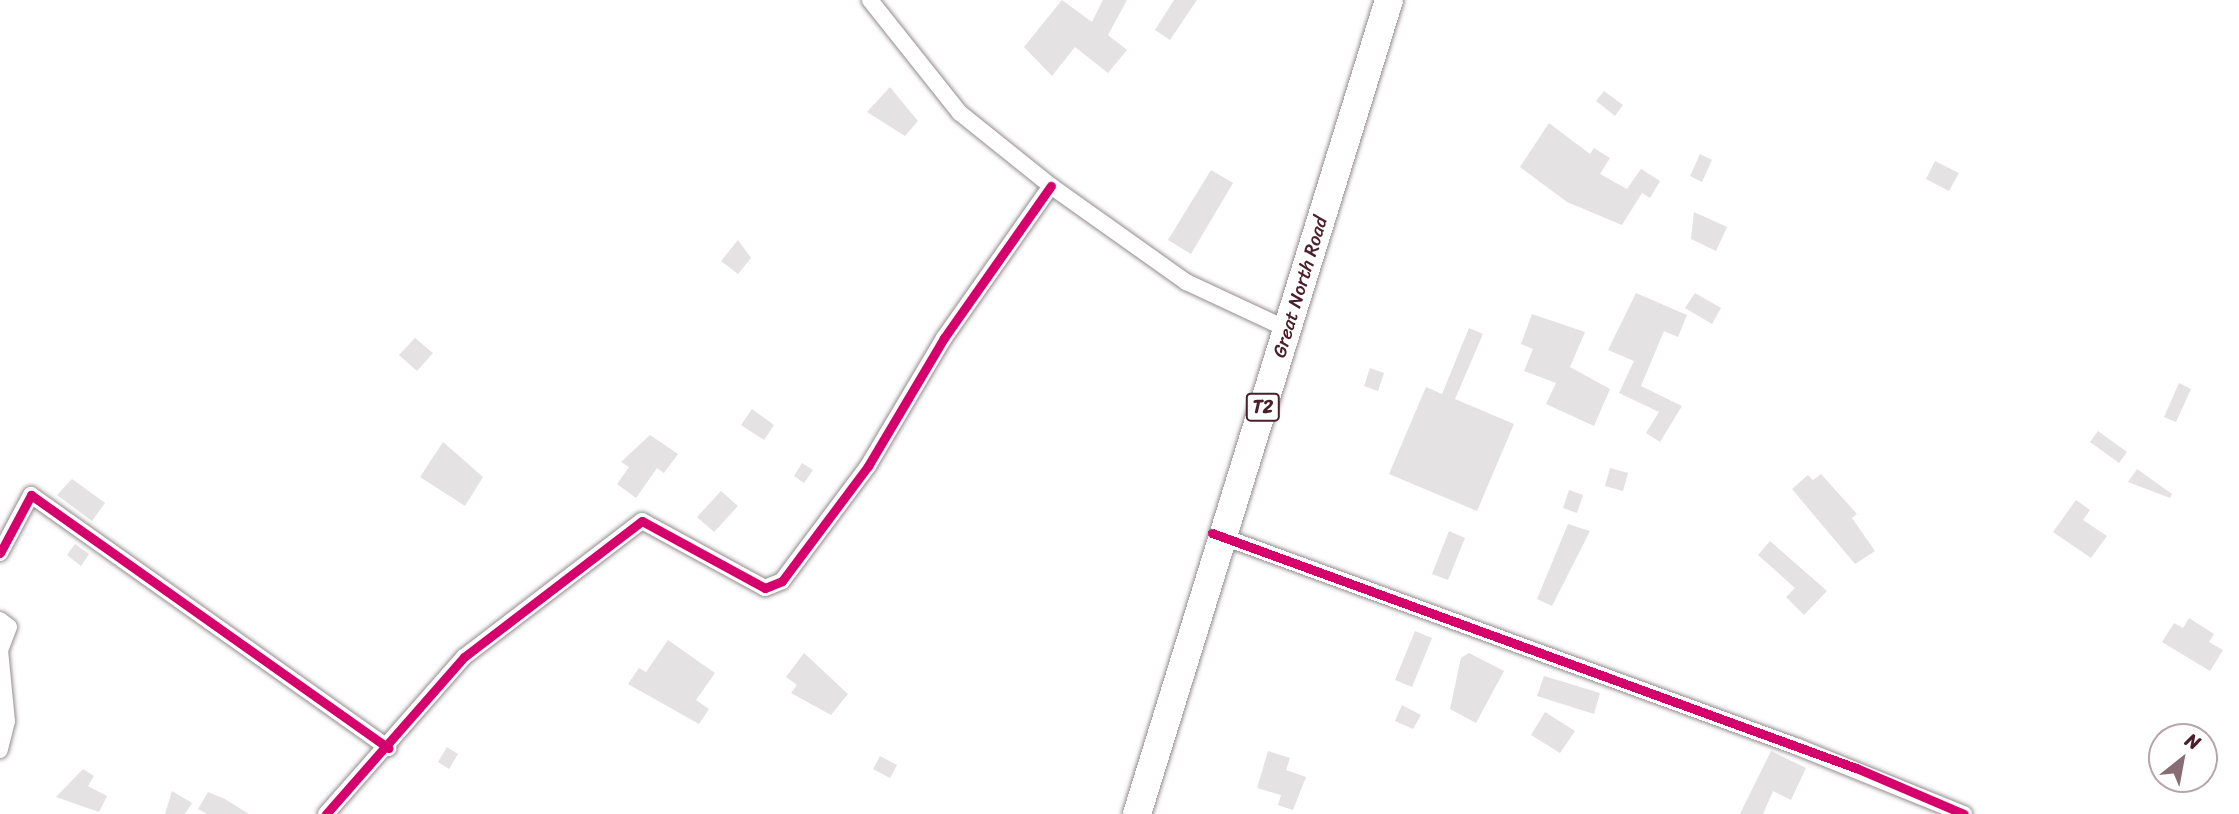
<!DOCTYPE html>
<style>
body{margin:0}
#map{position:relative;width:2239px;height:814px;overflow:hidden;background:#fff;font-family:Sriracha,sans-serif}
div>[style]{position:absolute}
.building>*{inset:0;background:#e4e2e3}
.roads{filter:drop-shadow(0 0 2px #948c8e) drop-shadow(0 0 2px #948c8e)}
.minor>*{height:16px;margin:-8px;padding:0 8px;transform-origin:8px;border-radius:8px;background:#fff}
.trunk>*{height:28px;margin:-14px;padding:0 14px;transform-origin:14px;border-radius:14px;background:#fff}
.cycleway>*{height:9px;margin:-4.5px;padding:0 4.5px;transform-origin:4.5px;border-radius:4.5px;background:#d6006c}
span{translate:-50% -50%;white-space:nowrap;text-align:center;line-height:1.15;-webkit-text-stroke:6px #fff;paint-order:stroke}
.shield-label span{padding:2px 5px;background:#fff;border:2px solid;border-radius:5px;-webkit-text-stroke-width:0}
.shield-label{font-size:18px;color:#4a1f2b;font-weight:700}
.street-label{font-size:19px;color:#4a1f2b}
.north{position:absolute;left:2148px;top:723px;width:70px;height:70px;box-sizing:border-box;background:#fff;border:2px solid #b7a5aa;border-radius:50%;rotate:31deg;font-size:19px;font-weight:700;line-height:28px;text-align:center;color:#4a1f2b}
.north::after{content:'';display:block;margin:auto;width:24px;height:32px;background:#896d75;clip-path:polygon(50% 0,100% 100%,50% 72%,0 100%)}
</style>
<div id="map">
<div class="building">
<div style="clip-path:polygon(1062px 0,1092px 22px,1103px 0,1127px 0,1108px 35px,1127px 50px,1108px 73px,1075px 47px,1052px 76px,1024px 47px)"></div>
<div style="clip-path:polygon(1174px 0,1197px 0,1170px 40px,1155px 30px)"></div>
<div style="clip-path:polygon(890px 87px,918px 121px,905px 136px,867px 112px)"></div>
<div style="clip-path:polygon(1604px 91px,1623px 105px,1615px 116px,1596px 101px)"></div>
<div style="clip-path:polygon(1549px 123px,1590px 154px,1594px 148px,1610px 158px,1600px 174px,1627px 189px,1641px 169px,1660px 181px,1650px 198px,1642px 193px,1622px 225px,1567px 202px,1520px 167px)"></div>
<div style="clip-path:polygon(1700px 154px,1712px 160px,1702px 182px,1690px 176px)"></div>
<div style="clip-path:polygon(1935px 161px,1959px 173px,1949px 191px,1926px 179px)"></div>
<div style="clip-path:polygon(1211px 170px,1233px 183px,1191px 254px,1168px 240px)"></div>
<div style="clip-path:polygon(1694px 212px,1727px 227px,1716px 251px,1691px 239px)"></div>
<div style="clip-path:polygon(738px 240px,751px 258px,738px 274px,721px 261px)"></div>
<div style="clip-path:polygon(1636px 293px,1687px 315px,1678px 337px,1664px 331px,1641px 386px,1682px 406px,1660px 442px,1646px 433px,1659px 412px,1619px 393px,1634px 361px,1608px 350px)"></div>
<div style="clip-path:polygon(1695px 293px,1721px 308px,1712px 324px,1685px 308px)"></div>
<div style="clip-path:polygon(1532px 314px,1585px 332px,1570px 367px,1610px 389px,1594px 426px,1546px 404px,1556px 383px,1524px 371px,1533px 349px,1521px 344px)"></div>
<div style="clip-path:polygon(1469px 328px,1483px 334px,1455px 399px,1514px 424px,1477px 511px,1389px 474px,1426px 387px,1442px 394px)"></div>
<div style="clip-path:polygon(415px 338px,433px 353px,417px 371px,399px 355px)"></div>
<div style="clip-path:polygon(1370px 368px,1384px 373px,1378px 391px,1364px 386px)"></div>
<div style="clip-path:polygon(2179px 383px,2191px 389px,2176px 422px,2164px 417px)"></div>
<div style="clip-path:polygon(752px 409px,774px 425px,764px 440px,741px 425px)"></div>
<div style="clip-path:polygon(2098px 431px,2127px 452px,2119px 463px,2090px 442px)"></div>
<div style="clip-path:polygon(650px 435px,678px 454px,664px 473px,657px 468px,636px 498px,617px 484px,629px 467px,621px 462px)"></div>
<div style="clip-path:polygon(443px 442px,483px 477px,465px 506px,420px 477px)"></div>
<div style="clip-path:polygon(802px 463px,813px 470px,804px 483px,794px 476px)"></div>
<div style="clip-path:polygon(1610px 468px,1628px 473px,1623px 491px,1605px 486px)"></div>
<div style="clip-path:polygon(2137px 469px,2172px 494px,2170px 498px,2128px 482px)"></div>
<div style="clip-path:polygon(1821px 474px,1857px 514px,1852px 518px,1875px 551px,1855px 564px,1792px 489px,1808px 475px,1813px 480px)"></div>
<div style="clip-path:polygon(72px 479px,105px 503px,92px 521px,57px 495px)"></div>
<div style="clip-path:polygon(1569px 490px,1583px 495px,1577px 513px,1563px 508px)"></div>
<div style="clip-path:polygon(721px 491px,738px 506px,714px 532px,697px 517px)"></div>
<div style="clip-path:polygon(2076px 500px,2090px 510px,2083px 520px,2107px 536px,2091px 558px,2053px 532px)"></div>
<div style="clip-path:polygon(1568px 524px,1590px 531px,1552px 606px,1537px 599px)"></div>
<div style="clip-path:polygon(1449px 531px,1465px 538px,1448px 580px,1432px 574px)"></div>
<div style="clip-path:polygon(1770px 541px,1827px 591px,1804px 615px,1786px 597px,1795px 588px,1758px 555px)"></div>
<div style="clip-path:polygon(75px 544px,89px 554px,81px 566px,67px 555px)"></div>
<div style="clip-path:polygon(2189px 618px,2214px 634px,2209px 642px,2223px 650px,2210px 671px,2162px 642px,2174px 623px,2183px 628px)"></div>
<div style="clip-path:polygon(1415px 631px,1432px 638px,1412px 687px,1395px 680px)"></div>
<div style="clip-path:polygon(668px 640px,715px 673px,696px 700px,709px 709px,699px 724px,628px 684px,639px 668px,646px 672px)"></div>
<div style="clip-path:polygon(804px 653px,848px 694px,831px 715px,791px 693px,797px 685px,786px 677px)"></div>
<div style="clip-path:polygon(1469px 653px,1504px 671px,1476px 723px,1450px 709px,1461px 658px)"></div>
<div style="clip-path:polygon(1544px 676px,1600px 693px,1594px 714px,1537px 696px)"></div>
<div style="clip-path:polygon(1402px 705px,1421px 715px,1413px 729px,1395px 721px)"></div>
<div style="clip-path:polygon(1545px 712px,1575px 731px,1560px 753px,1531px 735px)"></div>
<div style="clip-path:polygon(447px 747px,458px 754px,449px 769px,438px 762px)"></div>
<div style="clip-path:polygon(1268px 751px,1290px 758px,1286px 770px,1306px 777px,1293px 810px,1278px 805px,1281px 795px,1257px 788px)"></div>
<div style="clip-path:polygon(1771px 751px,1806px 768px,1791px 800px,1773px 791px,1763px 814px,1740px 814px)"></div>
<div style="clip-path:polygon(880px 756px,897px 765px,890px 778px,873px 769px)"></div>
<div style="clip-path:polygon(83px 769px,94px 776px,88px 786px,107px 796px,99px 812px,56px 797px)"></div>
<div style="clip-path:polygon(172px 791px,192px 803px,185px 814px,165px 814px)"></div>
<div style="clip-path:polygon(208px 792px,225px 799px,249px 814px,207px 814px,198px 809px)"></div>
</div>
<div class="roads">
<div class="minor">
<div style="left:870px;top:0;width:144px;rotate:51.5deg"></div>
<div style="left:960px;top:113px;width:117px;rotate:38.7deg"></div>
<div style="left:1051px;top:186px;width:166px;rotate:35.4deg"></div>
<div style="left:1186px;top:282px;width:111px;rotate:25deg"></div>
<div style="left:1218px;top:535px;width:618px;rotate:20.08deg"></div>
<div style="left:1798px;top:747px;width:179px;rotate:22deg"></div>
<div style="left:0;top:553px;width:66px;rotate:-61.9deg"></div>
<div style="left:31px;top:495px;width:438px;rotate:35.3deg"></div>
<div style="left:0;top:620px;width:11px;rotate:38deg"></div>
<div style="left:9px;top:627px;width:25px;rotate:111deg"></div>
<div style="left:0;top:650px;width:71px;rotate:84.4deg"></div>
<div style="left:7px;top:721px;width:30px;rotate:104deg"></div>
<div style="left:326px;top:814px;width:209px;rotate:-48.7deg"></div>
<div style="left:464px;top:657px;width:224px;rotate:-37.4deg"></div>
<div style="left:642px;top:521px;width:140px;rotate:28.6deg"></div>
<div style="left:765px;top:588px;width:18px;rotate:-22deg"></div>
<div style="left:782px;top:581px;width:144px;rotate:-53.2deg"></div>
<div style="left:868px;top:466px;width:149px;rotate:-59.3deg"></div>
<div style="left:944px;top:338px;width:186px;rotate:-54.9deg"></div>
</div>
<div class="trunk">
<div style="left:1137px;top:814px;width:852px;rotate:-72.8deg"></div>
</div>
</div>
<div class="cycleway">
<div style="left:1212px;top:533px;width:686px;rotate:20.05deg"></div>
<div style="left:1856px;top:768px;width:117px;rotate:23.1deg"></div>
<div style="left:0;top:553px;width:66px;rotate:-61.9deg"></div>
<div style="left:31px;top:495px;width:438px;rotate:35.3deg"></div>
<div style="left:326px;top:814px;width:209px;rotate:-48.7deg"></div>
<div style="left:464px;top:657px;width:224px;rotate:-37.4deg"></div>
<div style="left:642px;top:521px;width:140px;rotate:28.6deg"></div>
<div style="left:765px;top:588px;width:18px;rotate:-22deg"></div>
<div style="left:782px;top:581px;width:144px;rotate:-53.2deg"></div>
<div style="left:868px;top:466px;width:149px;rotate:-59.3deg"></div>
<div style="left:944px;top:338px;width:186px;rotate:-54.9deg"></div>
</div>
<div class="shield-label">
<span style="left:1263px;top:407px">T2</span>
</div>
<div class="street-label">
<span style="left:1300px;top:287px;rotate:-73deg">Great North Road</span>
</div>
<div class="north">N</div>
</div>
